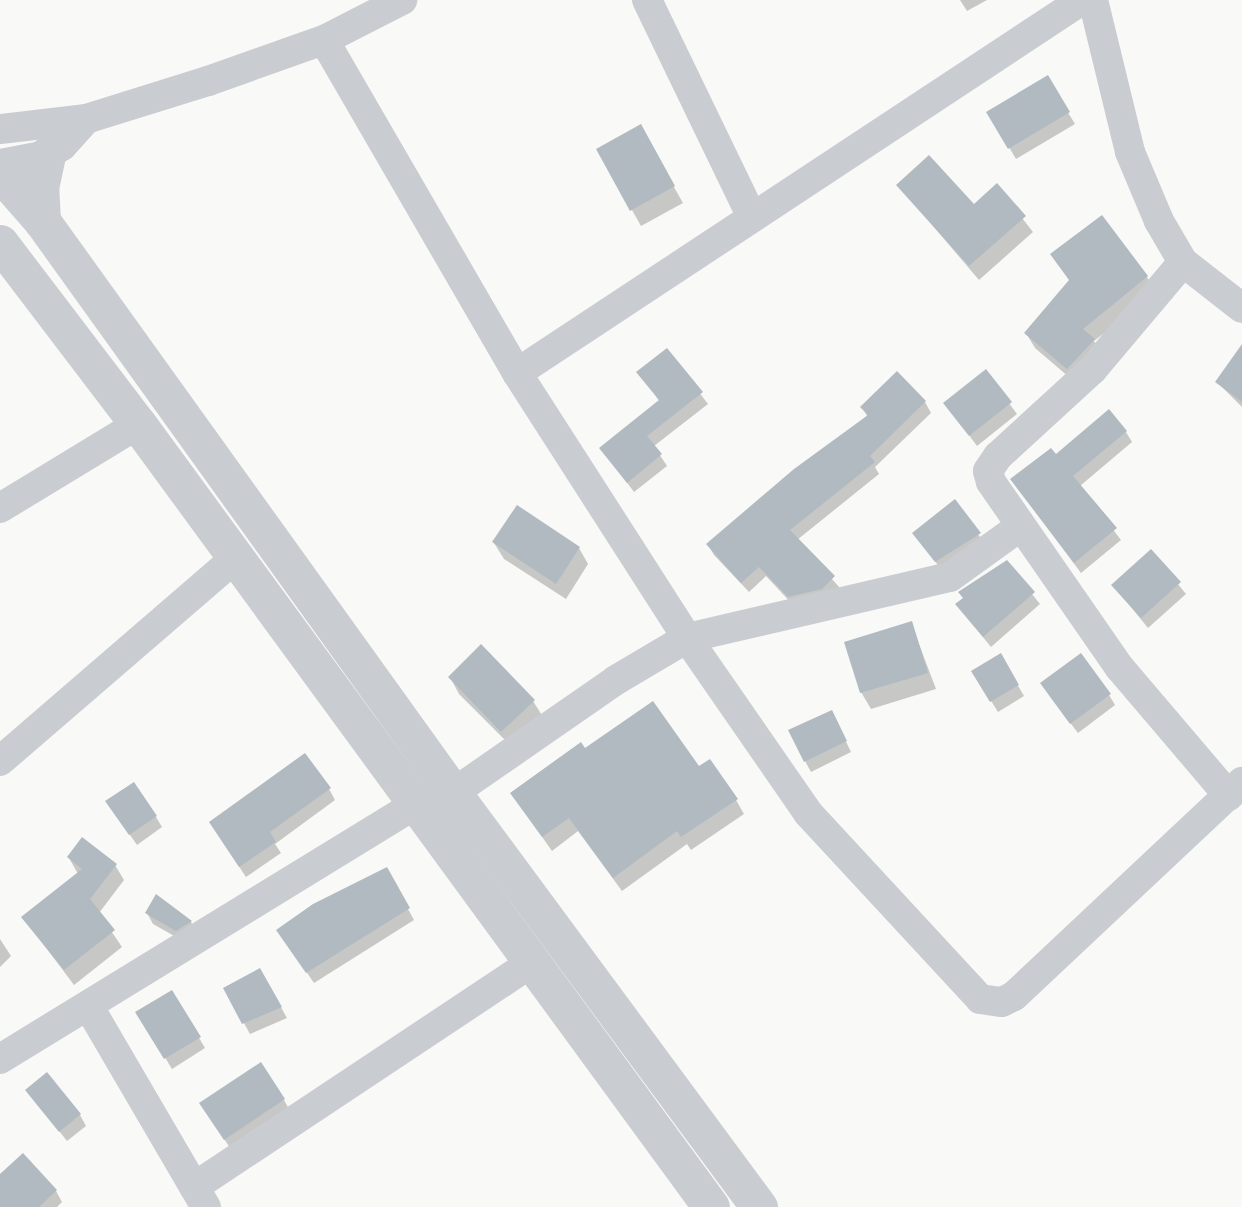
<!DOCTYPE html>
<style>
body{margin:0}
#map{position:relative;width:1242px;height:1207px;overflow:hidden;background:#f9faf7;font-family:"DejaVu Sans",sans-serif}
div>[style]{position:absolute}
.shadow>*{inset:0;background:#0003}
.building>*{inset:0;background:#b1b9c1}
.minor>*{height:30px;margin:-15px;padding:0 15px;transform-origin:15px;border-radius:15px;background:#c9ccd1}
.tertiary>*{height:37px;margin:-18.5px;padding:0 18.5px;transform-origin:18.5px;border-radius:18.5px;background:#c9ccd1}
span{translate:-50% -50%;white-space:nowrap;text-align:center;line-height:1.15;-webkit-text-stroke:7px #fff;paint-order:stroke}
</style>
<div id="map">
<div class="shadow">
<div style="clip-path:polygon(960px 0,987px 0,967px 11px)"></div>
<div style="clip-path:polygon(1047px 78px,1075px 124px,1016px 159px,989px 113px)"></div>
<div style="clip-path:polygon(640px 127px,683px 203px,641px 226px,598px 150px)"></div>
<div style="clip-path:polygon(898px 185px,974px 206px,997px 186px,1033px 232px,979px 280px)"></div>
<div style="clip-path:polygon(1052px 254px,1147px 277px,1156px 292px,1094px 341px,1102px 355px,1076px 383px,1035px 348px,1026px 333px,1070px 281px)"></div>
<div style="clip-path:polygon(667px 350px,708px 404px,654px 446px,667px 466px,634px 492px,602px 449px,660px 402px,639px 372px)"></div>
<div style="clip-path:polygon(1242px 360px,1242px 407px,1217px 382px)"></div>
<div style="clip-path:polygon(986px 372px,1017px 414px,977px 446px,946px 404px)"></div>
<div style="clip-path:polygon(925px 402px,931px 413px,875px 467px,879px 474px,797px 540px,840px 588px,795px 607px,766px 576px,749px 592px,714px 555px,708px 545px,868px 418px,862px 407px)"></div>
<div style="clip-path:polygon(1126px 432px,1132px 442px,1080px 486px,1121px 540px,1081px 573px,1019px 490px,1055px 456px)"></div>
<div style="clip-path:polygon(954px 502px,986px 545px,943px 572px,914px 533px)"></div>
<div style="clip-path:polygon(494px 543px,579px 548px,588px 564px,566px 599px,504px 559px)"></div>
<div style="clip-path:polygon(1151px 551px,1186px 594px,1148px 628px,1113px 585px)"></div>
<div style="clip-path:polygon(1006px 562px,1040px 604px,991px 647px,957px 605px)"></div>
<div style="clip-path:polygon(911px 623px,936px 689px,871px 709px,861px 692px)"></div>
<div style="clip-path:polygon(1000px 655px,1024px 696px,998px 712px,973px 672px)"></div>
<div style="clip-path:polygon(450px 677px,533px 701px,543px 717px,512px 747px,459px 694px)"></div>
<div style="clip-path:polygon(1049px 695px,1109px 695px,1115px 705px,1078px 733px)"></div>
<div style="clip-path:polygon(837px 723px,851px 752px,811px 772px,805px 761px)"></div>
<div style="clip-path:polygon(585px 751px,699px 769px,736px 800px,744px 814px,691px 850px,687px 844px,622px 891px,578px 831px,552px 851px,521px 807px)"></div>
<div style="clip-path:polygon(329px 789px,335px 800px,275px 844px,281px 853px,246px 877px,217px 833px)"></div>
<div style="clip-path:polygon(114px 812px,156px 817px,162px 827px,137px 845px)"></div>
<div style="clip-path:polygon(69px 858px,115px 865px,124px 880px,99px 913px,122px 947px,74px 985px,23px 917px,78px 874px)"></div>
<div style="clip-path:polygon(386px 869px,414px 920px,314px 983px,285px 941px)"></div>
<div style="clip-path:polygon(157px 896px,191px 922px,197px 933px,183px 941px,153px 924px,147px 913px)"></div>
<div style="clip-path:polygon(0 939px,11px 956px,0 967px)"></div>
<div style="clip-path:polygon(260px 970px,287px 1018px,250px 1034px,225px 989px)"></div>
<div style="clip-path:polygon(172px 992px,205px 1048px,172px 1069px,138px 1013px)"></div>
<div style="clip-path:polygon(27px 1090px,80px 1115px,86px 1126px,67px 1141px)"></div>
<div style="clip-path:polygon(284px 1100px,293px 1116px,235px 1155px,211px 1120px)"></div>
<div style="clip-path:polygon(23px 1155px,56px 1191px,62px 1202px,57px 1207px,0 1207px,0 1176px)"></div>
</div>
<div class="building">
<div style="clip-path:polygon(1048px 75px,1070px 112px,1008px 149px,986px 112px)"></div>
<div style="clip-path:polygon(641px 124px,675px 186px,630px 211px,596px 149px)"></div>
<div style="clip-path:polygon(929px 155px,974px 204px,997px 183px,1026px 216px,969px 266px,896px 185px)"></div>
<div style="clip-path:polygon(1102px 215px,1148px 276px,1083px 329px,1095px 339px,1067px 369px,1024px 333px,1069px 280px,1050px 254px)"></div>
<div style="clip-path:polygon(1242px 344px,1242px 402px,1215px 382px)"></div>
<div style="clip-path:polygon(667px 348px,703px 392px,647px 436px,662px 454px,627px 483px,599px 448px,659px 400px,636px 372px)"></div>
<div style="clip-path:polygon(986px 369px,1012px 402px,969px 436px,943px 403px)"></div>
<div style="clip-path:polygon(897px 371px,926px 401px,870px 456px,875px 462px,790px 530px,835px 576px,822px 589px,788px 597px,759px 567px,741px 583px,706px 544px,794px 469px,868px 415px,860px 407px)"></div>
<div style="clip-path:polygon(1109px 409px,1127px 431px,1073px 476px,1117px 528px,1074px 563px,1010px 479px,1051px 448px,1056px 454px)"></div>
<div style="clip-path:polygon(955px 499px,981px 533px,935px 562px,912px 533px)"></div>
<div style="clip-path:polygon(517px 505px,580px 547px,556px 584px,492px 542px)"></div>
<div style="clip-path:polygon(1151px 549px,1181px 582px,1141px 618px,1111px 585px)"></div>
<div style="clip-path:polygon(1007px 560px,1035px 592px,983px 637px,955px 604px,963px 598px,958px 592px)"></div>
<div style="clip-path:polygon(912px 621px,928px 673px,860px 693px,844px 642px)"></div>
<div style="clip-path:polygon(481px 644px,535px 700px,501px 732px,448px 677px)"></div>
<div style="clip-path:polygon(1001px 653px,1019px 685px,990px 702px,971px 671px)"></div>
<div style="clip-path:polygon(1081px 653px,1111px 694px,1070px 724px,1040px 683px)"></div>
<div style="clip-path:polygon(653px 701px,699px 766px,710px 759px,738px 799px,681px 837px,677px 831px,613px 878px,569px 818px,542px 837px,510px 793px,581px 742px,585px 748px)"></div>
<div style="clip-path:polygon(832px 710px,847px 741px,804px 762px,788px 730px)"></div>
<div style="clip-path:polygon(305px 753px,331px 788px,270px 832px,276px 842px,239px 867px,209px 822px)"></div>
<div style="clip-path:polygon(134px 782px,157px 816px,129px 835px,105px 801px)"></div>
<div style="clip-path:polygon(82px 837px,117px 864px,90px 899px,115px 930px,64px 970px,21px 917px,82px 869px,67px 857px)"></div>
<div style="clip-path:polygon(387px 867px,410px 908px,306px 973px,276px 930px,313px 904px)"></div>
<div style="clip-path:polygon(156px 894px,192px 921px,176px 931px,145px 913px)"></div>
<div style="clip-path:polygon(260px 968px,282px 1007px,242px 1024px,223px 988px)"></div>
<div style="clip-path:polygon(172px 990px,201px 1037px,164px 1059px,135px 1012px)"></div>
<div style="clip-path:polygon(261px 1062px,285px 1099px,224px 1140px,199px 1103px)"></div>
<div style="clip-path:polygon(47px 1072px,81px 1114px,59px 1132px,25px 1090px)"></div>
<div style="clip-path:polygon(23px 1153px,57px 1190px,39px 1207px,0 1207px,0 1174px)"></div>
</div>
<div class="minor">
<div style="left:647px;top:0;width:239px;rotate:64.2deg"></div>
<div style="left:1093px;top:0;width:156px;rotate:76.3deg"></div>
<div style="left:1130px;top:152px;width:75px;rotate:67.2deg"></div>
<div style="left:1159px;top:221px;width:48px;rotate:59.7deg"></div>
<div style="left:1183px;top:262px;width:75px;rotate:37.9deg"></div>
<div style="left:324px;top:40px;width:385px;rotate:59.9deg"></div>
<div style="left:517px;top:373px;width:315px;rotate:57.3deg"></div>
<div style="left:687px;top:638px;width:213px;rotate:55.3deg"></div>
<div style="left:808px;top:813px;width:253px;rotate:47.2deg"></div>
<div style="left:980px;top:999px;width:22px;rotate:8deg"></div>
<div style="left:1002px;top:1002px;width:13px;rotate:-27deg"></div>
<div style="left:1014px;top:996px;width:313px;rotate:-43.2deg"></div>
<div style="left:0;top:129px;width:87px;rotate:-6.6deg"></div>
<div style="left:86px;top:119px;width:128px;rotate:-17.3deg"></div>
<div style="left:208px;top:81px;width:123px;rotate:-19.5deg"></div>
<div style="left:324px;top:40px;width:88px;rotate:-27.1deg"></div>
<div style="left:0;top:164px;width:48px;rotate:-10.8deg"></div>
<div style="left:47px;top:155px;width:17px;rotate:-31deg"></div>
<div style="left:62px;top:146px;width:36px;rotate:-48deg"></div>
<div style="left:1183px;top:262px;width:141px;rotate:130.1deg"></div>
<div style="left:1092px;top:370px;width:127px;rotate:137.5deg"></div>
<div style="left:998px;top:456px;width:18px;rotate:124deg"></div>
<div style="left:988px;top:471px;width:11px;rotate:75deg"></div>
<div style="left:991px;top:482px;width:226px;rotate:55.3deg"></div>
<div style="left:1120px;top:668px;width:168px;rotate:49.6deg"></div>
<div style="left:517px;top:373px;width:677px;rotate:-33.43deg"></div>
<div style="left:0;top:508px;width:162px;rotate:-31.3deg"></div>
<div style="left:0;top:761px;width:311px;rotate:-40.8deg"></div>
<div style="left:453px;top:793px;width:198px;rotate:-34.7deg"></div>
<div style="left:616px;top:680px;width:82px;rotate:-30.6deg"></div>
<div style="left:687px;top:638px;width:270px;rotate:-13.1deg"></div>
<div style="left:950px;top:577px;width:87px;rotate:-35.7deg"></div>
<div style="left:89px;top:1007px;width:232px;rotate:59.7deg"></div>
<div style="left:0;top:1059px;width:487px;rotate:-31.5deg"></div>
<div style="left:194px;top:1187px;width:405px;rotate:-33.6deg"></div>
</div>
<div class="tertiary">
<div style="left:0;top:173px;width:64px;rotate:48.8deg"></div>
<div style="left:42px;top:221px;width:704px;rotate:54.3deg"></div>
<div style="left:453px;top:793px;width:515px;rotate:53.53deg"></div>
<div style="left:42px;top:221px;width:33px;rotate:-93deg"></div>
<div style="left:40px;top:188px;width:34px;rotate:-78deg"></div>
<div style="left:0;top:243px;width:228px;rotate:52.7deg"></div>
<div style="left:138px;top:424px;width:970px;rotate:53.8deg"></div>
</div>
</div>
